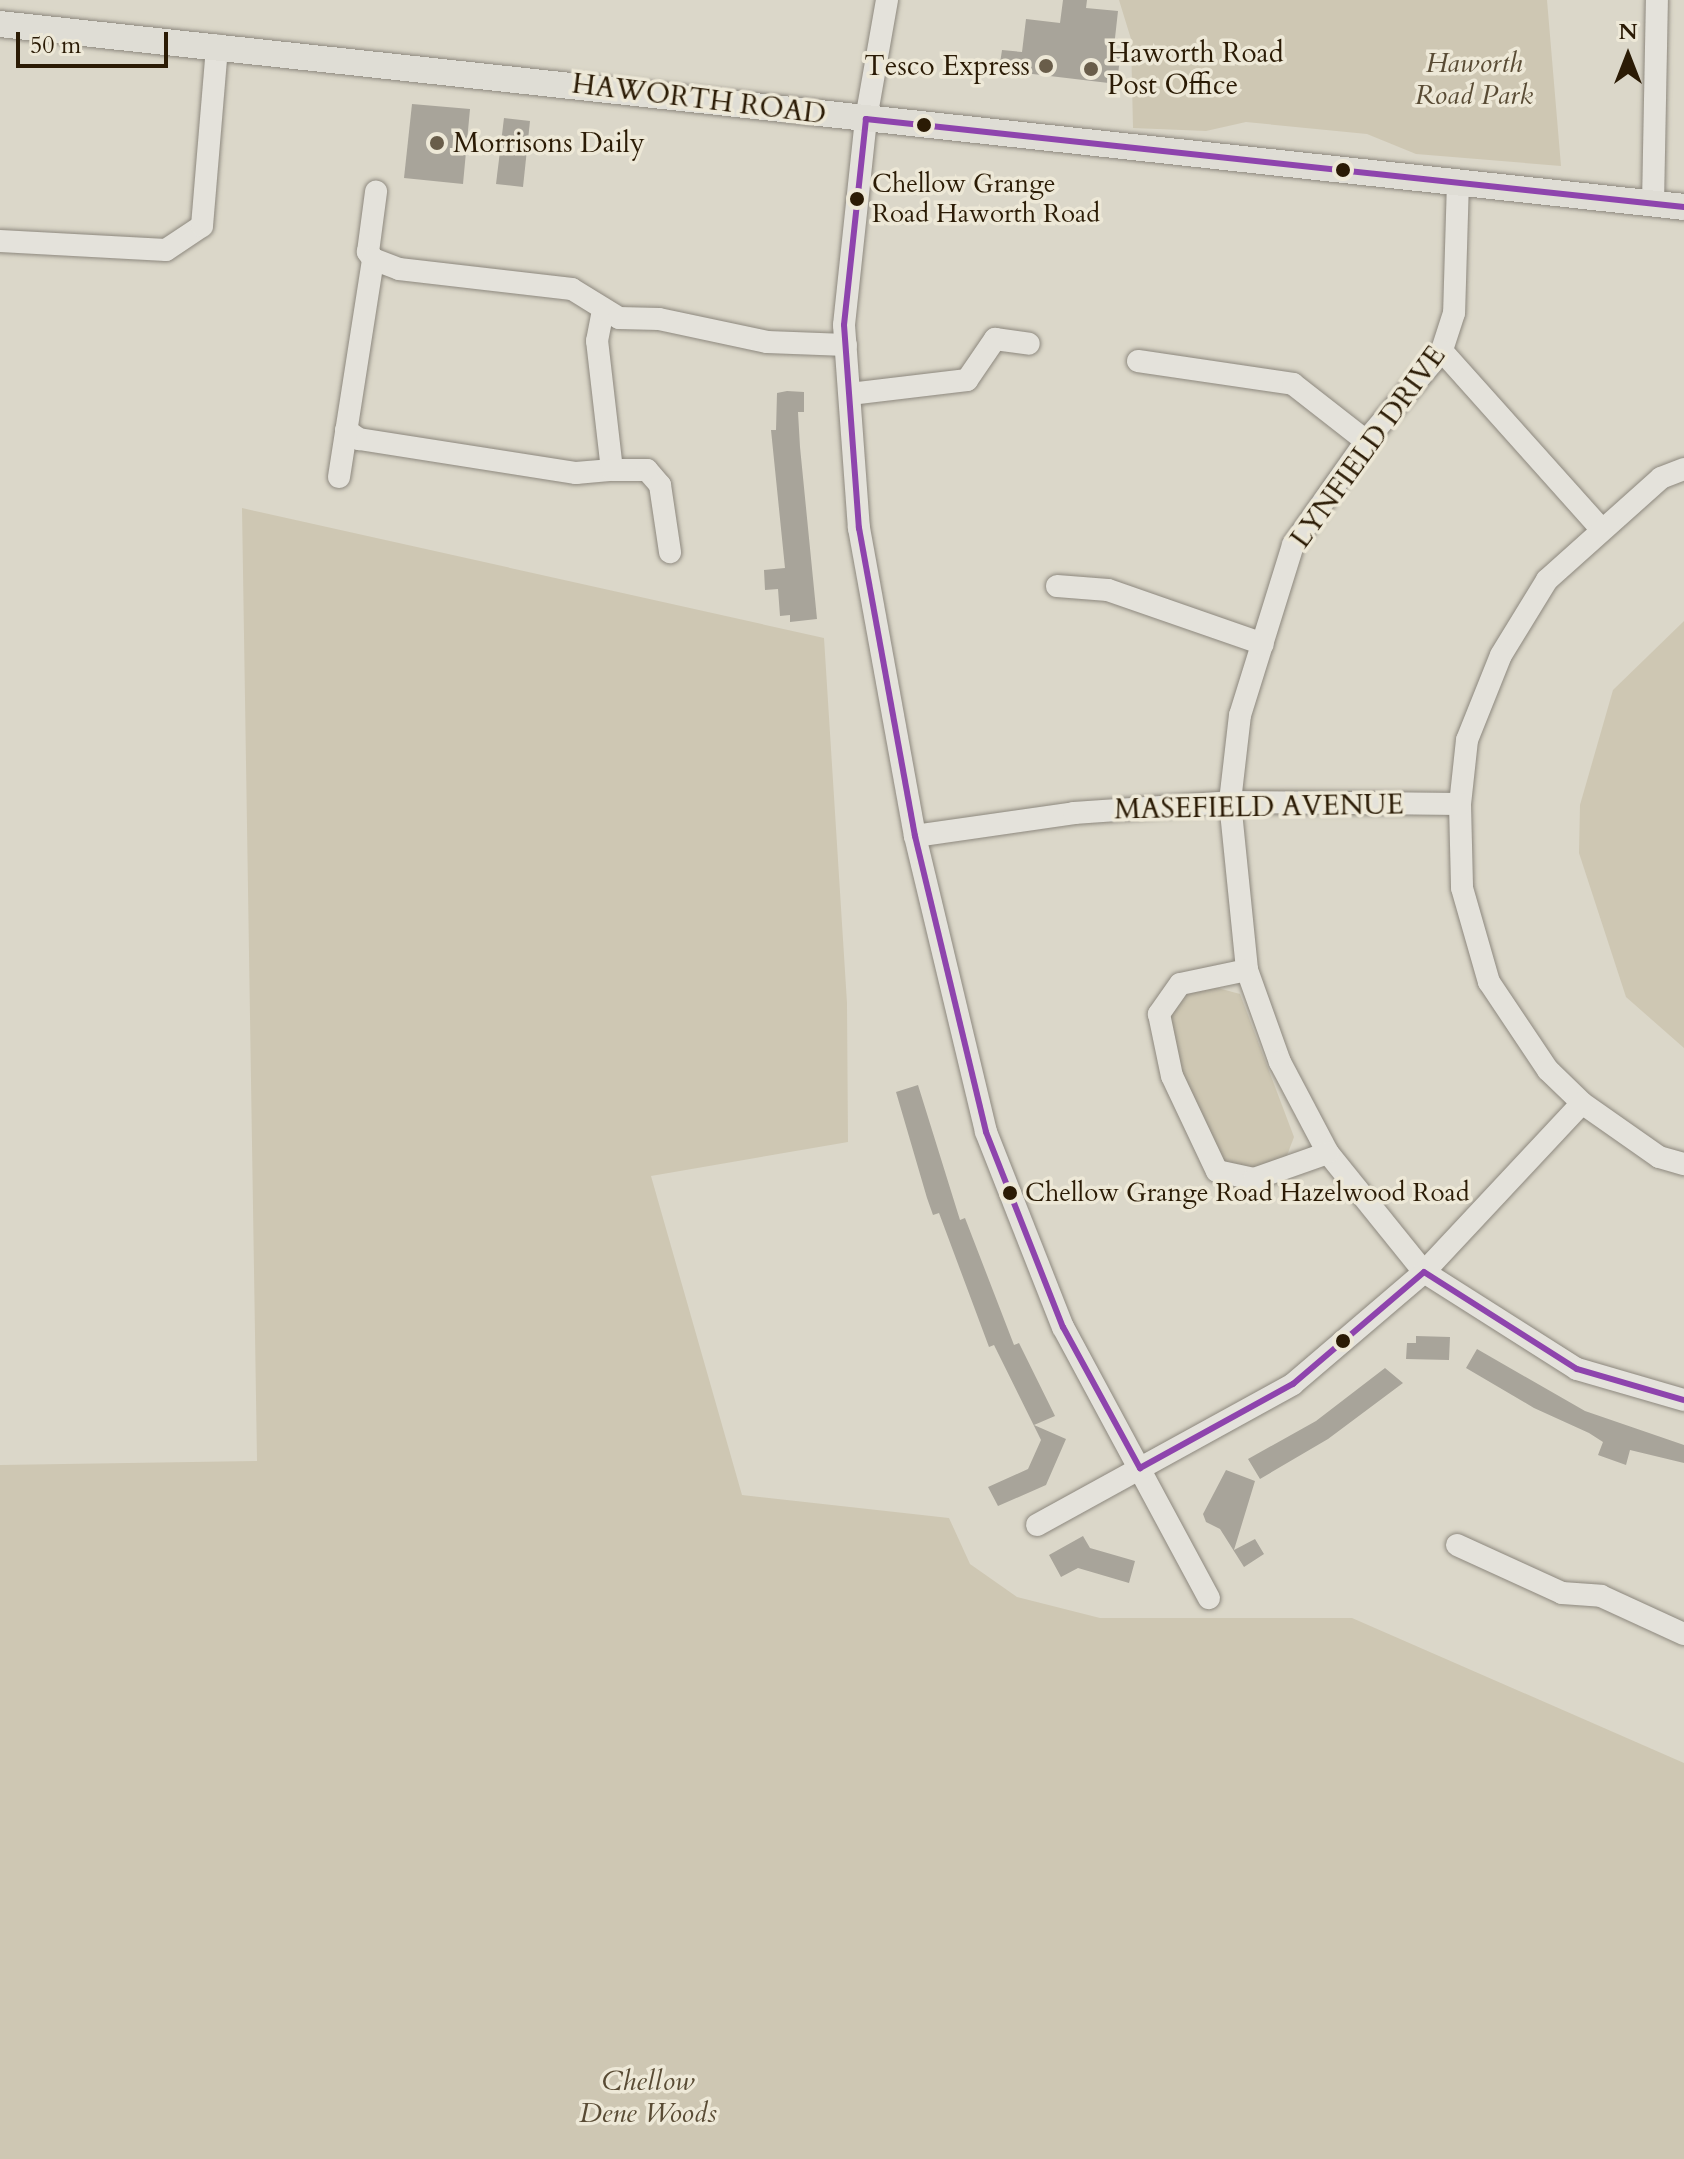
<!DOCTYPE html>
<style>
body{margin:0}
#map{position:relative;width:1684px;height:2159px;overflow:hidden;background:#dbd7c9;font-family:Cardo,serif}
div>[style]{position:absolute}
.green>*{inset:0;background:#cec7b3}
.building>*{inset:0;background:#a8a49a}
.roads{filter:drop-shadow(0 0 2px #8d887e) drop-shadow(0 0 2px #8d887e)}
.minor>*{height:22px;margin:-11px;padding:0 11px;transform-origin:11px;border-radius:11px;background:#e4e2db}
.major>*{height:26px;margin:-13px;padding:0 13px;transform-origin:13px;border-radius:13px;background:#dfddd5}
.bus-1>*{height:6px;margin:-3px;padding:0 3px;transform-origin:3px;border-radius:3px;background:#8e44ad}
.dots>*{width:22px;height:22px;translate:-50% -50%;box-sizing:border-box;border:4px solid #ede8d7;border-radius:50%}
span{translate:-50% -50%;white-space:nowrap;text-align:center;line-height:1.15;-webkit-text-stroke:7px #ede8d7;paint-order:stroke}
.bus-label{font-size:26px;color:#2b1b05}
.left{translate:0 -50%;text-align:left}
.poi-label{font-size:28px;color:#2b1b05}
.right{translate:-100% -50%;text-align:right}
.park-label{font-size:28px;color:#594b34;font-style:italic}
.street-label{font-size:28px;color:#2b1b05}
.north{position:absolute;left:1588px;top:16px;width:80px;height:80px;-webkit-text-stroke:6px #ede8d7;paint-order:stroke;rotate:0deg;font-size:22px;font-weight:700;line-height:32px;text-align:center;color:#2b1b05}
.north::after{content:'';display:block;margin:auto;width:28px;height:36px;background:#2b1b05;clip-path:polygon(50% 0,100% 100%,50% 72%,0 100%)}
.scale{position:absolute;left:16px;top:32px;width:152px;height:36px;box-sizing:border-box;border:4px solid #2b1b05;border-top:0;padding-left:10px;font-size:24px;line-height:28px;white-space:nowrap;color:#2b1b05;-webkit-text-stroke:6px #ede8d7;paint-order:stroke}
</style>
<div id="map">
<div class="green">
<div style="clip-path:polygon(1119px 0,1547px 0,1561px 166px,1416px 154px,1367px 134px,1246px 122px,1206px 131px,1133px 128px,1131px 39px)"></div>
<div style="clip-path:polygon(242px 508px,824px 638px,847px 1003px,848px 1142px,651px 1176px,742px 1495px,949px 1518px,970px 1564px,1017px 1597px,1100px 1618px,1352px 1618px,1684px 1763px,1684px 2159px,0 2159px,0 1465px,257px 1461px)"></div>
<div style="clip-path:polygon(1684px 621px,1684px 1048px,1626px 997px,1579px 853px,1580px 805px,1613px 690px)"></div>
<div style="clip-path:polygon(1214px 987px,1240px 994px,1294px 1137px,1286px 1158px,1251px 1170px,1223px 1164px,1183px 1074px,1170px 1017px,1188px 993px)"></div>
</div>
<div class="building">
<div style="clip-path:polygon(1063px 0,1087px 0,1086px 8px,1118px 11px,1113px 56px,1120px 57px,1117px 84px,999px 70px,1002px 50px,1022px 52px,1026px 19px,1060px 23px)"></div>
<div style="clip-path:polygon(412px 104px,470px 109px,463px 184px,404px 178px)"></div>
<div style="clip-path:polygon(504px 118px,530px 121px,523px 187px,496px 184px)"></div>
<div style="clip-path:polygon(787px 391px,804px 392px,804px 412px,798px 412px,800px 447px,817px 619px,790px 622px,790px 615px,780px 616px,778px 589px,765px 590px,764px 570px,785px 568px,771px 430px,776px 430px,777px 393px)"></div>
<div style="clip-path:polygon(918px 1085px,960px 1220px,965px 1218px,1014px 1345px,1019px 1343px,1055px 1416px,1034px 1425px,1066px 1439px,1046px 1485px,998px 1506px,988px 1487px,1028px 1469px,1041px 1440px,994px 1345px,989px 1347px,939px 1213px,933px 1215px,927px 1198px,896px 1092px)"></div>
<div style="clip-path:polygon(1416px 1336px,1450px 1337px,1449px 1360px,1406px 1359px,1407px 1343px,1416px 1343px)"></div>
<div style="clip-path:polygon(1477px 1349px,1585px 1411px,1684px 1445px,1684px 1463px,1630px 1450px,1626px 1465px,1598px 1455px,1603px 1442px,1589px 1433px,1534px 1408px,1466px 1368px)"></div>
<div style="clip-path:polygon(1385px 1368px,1403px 1383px,1328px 1439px,1260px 1479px,1248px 1459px,1316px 1421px)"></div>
<div style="clip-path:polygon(1226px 1470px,1255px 1481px,1234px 1550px,1255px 1539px,1264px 1554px,1244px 1567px,1220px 1529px,1206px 1522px,1203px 1514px)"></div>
<div style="clip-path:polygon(1083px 1536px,1090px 1548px,1135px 1561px,1129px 1583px,1078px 1568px,1061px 1577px,1049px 1555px)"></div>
</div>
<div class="roads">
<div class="minor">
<div style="left:887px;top:0;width:121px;rotate:100deg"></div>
<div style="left:866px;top:119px;width:207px;rotate:96.1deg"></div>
<div style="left:844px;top:325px;width:204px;rotate:85.8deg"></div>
<div style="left:859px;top:528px;width:313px;rotate:79.7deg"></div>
<div style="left:915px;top:836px;width:304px;rotate:76.5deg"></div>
<div style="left:986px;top:1132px;width:210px;rotate:68.5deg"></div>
<div style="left:1063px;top:1327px;width:308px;rotate:61.7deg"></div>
<div style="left:1458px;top:181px;width:132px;rotate:91.7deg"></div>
<div style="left:1454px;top:313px;width:40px;rotate:108deg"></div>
<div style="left:1442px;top:351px;width:118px;rotate:130.2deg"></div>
<div style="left:1366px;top:441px;width:127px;rotate:125.1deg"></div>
<div style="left:1293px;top:545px;width:178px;rotate:107.3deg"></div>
<div style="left:1240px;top:715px;width:88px;rotate:96.6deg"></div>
<div style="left:1230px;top:802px;width:169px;rotate:84.2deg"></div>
<div style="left:1247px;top:970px;width:98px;rotate:70.3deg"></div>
<div style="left:1280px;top:1062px;width:103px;rotate:62.2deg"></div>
<div style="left:1328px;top:1153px;width:153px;rotate:51.1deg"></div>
<div style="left:1424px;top:1272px;width:181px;rotate:32.4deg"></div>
<div style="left:1577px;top:1369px;width:111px;rotate:16.2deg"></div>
<div style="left:1653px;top:204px;width:204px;rotate:-88.9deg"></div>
<div style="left:0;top:241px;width:166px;rotate:3.1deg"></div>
<div style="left:166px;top:250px;width:43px;rotate:-33.7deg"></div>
<div style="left:202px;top:226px;width:181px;rotate:-85.2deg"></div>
<div style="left:373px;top:259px;width:9px;rotate:-126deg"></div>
<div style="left:368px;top:252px;width:61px;rotate:-82.4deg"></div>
<div style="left:1442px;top:351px;width:237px;rotate:48.2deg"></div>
<div style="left:1138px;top:361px;width:157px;rotate:8.4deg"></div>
<div style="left:1293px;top:384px;width:93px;rotate:38deg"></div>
<div style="left:850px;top:394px;width:118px;rotate:-6.8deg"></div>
<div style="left:967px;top:380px;width:50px;rotate:-55.7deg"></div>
<div style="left:995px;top:339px;width:34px;rotate:8deg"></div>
<div style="left:346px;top:430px;width:16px;rotate:35deg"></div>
<div style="left:359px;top:439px;width:220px;rotate:8.9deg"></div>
<div style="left:576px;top:473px;width:36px;rotate:-5deg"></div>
<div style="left:612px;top:470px;width:130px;rotate:-96.6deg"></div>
<div style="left:597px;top:341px;width:31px;rotate:-79deg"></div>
<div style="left:1684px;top:469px;width:25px;rotate:159deg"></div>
<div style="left:1661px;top:478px;width:153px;rotate:138.2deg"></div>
<div style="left:1547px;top:580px;width:88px;rotate:121.5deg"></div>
<div style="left:1501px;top:655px;width:92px;rotate:111.8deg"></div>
<div style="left:1467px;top:740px;width:64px;rotate:96.2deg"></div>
<div style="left:1460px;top:804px;width:84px;rotate:88.6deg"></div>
<div style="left:1462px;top:888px;width:98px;rotate:74deg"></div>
<div style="left:1489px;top:982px;width:106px;rotate:56.2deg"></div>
<div style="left:1548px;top:1070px;width:47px;rotate:44.1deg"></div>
<div style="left:1582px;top:1103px;width:94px;rotate:35deg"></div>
<div style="left:1659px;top:1157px;width:26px;rotate:16deg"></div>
<div style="left:612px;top:470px;width:35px"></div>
<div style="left:647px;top:470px;width:20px;rotate:49deg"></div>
<div style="left:660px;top:485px;width:68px;rotate:81.5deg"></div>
<div style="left:339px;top:477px;width:221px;rotate:-81.1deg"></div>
<div style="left:373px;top:259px;width:28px;rotate:21deg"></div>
<div style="left:399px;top:269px;width:174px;rotate:6.6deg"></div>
<div style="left:572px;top:289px;width:55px;rotate:31.7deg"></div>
<div style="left:619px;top:318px;width:40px;rotate:1.4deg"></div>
<div style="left:659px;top:319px;width:110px;rotate:12deg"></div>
<div style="left:767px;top:342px;width:79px;rotate:2.2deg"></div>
<div style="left:1057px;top:586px;width:51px;rotate:4.5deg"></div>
<div style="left:1108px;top:590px;width:164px;rotate:19.2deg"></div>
<div style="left:915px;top:836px;width:161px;rotate:-8.2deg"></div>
<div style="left:1074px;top:813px;width:156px;rotate:-4deg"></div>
<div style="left:1230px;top:802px;width:230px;rotate:0.5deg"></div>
<div style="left:1247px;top:970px;width:68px;rotate:168.2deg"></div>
<div style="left:1180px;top:984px;width:37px;rotate:125deg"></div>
<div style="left:1159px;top:1014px;width:63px;rotate:78.2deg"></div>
<div style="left:1172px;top:1076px;width:105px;rotate:64.7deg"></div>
<div style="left:1217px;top:1171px;width:38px;rotate:12deg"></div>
<div style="left:1254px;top:1179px;width:78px;rotate:-19.4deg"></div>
<div style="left:1037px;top:1525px;width:292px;rotate:-28.8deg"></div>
<div style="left:1293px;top:1384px;width:172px;rotate:-40.5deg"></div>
<div style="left:1424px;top:1272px;width:231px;rotate:-46.9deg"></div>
<div style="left:1457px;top:1545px;width:115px;rotate:24.6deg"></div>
<div style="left:1562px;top:1593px;width:39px;rotate:4deg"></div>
<div style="left:1601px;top:1596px;width:91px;rotate:24.6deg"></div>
</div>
<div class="major">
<div style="left:0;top:24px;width:1694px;rotate:6.2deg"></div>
</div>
</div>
<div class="bus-1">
<div style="left:1684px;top:207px;width:823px;rotate:-173.86deg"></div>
<div style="left:866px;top:119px;width:207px;rotate:96.1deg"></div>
<div style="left:844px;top:325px;width:204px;rotate:85.8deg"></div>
<div style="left:859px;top:528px;width:313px;rotate:79.7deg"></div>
<div style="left:915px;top:836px;width:304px;rotate:76.5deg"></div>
<div style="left:986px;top:1132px;width:210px;rotate:68.5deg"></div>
<div style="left:1063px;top:1327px;width:161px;rotate:61.4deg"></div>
<div style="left:1140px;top:1468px;width:175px;rotate:-28.8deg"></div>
<div style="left:1293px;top:1384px;width:172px;rotate:-40.5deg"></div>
<div style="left:1424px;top:1272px;width:181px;rotate:32.4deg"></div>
<div style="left:1577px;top:1369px;width:111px;rotate:16.2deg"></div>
</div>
<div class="dots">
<div style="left:1046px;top:66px;background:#695d4a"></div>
<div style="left:1091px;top:69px;background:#695d4a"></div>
<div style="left:924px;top:125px;background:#2b1b05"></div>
<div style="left:437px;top:143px;background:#695d4a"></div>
<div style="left:1343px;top:170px;background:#2b1b05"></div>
<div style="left:857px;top:199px;background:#2b1b05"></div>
<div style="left:1010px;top:1193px;background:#2b1b05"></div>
<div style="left:1343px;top:1341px;background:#2b1b05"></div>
</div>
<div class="bus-label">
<span class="left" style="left:872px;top:199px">Chellow Grange<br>Road Haworth Road</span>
<span class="left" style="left:1025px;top:1193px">Chellow Grange Road Hazelwood Road</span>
</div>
<div class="poi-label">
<span class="left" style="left:1107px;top:69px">Haworth Road<br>Post Office</span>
<span class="right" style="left:1030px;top:66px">Tesco Express</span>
<span class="left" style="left:453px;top:143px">Morrisons Daily</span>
</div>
<div class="park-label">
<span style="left:1474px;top:79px">Haworth<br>Road Park</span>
<span style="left:648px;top:2097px">Chellow<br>Dene Woods</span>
</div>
<div class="street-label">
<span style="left:699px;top:99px;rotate:7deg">HAWORTH ROAD</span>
<span style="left:1368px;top:447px;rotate:-54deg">LYNFIELD DRIVE</span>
<span style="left:1259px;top:807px;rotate:-1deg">MASEFIELD AVENUE</span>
</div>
<div class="north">N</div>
<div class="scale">50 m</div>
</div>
